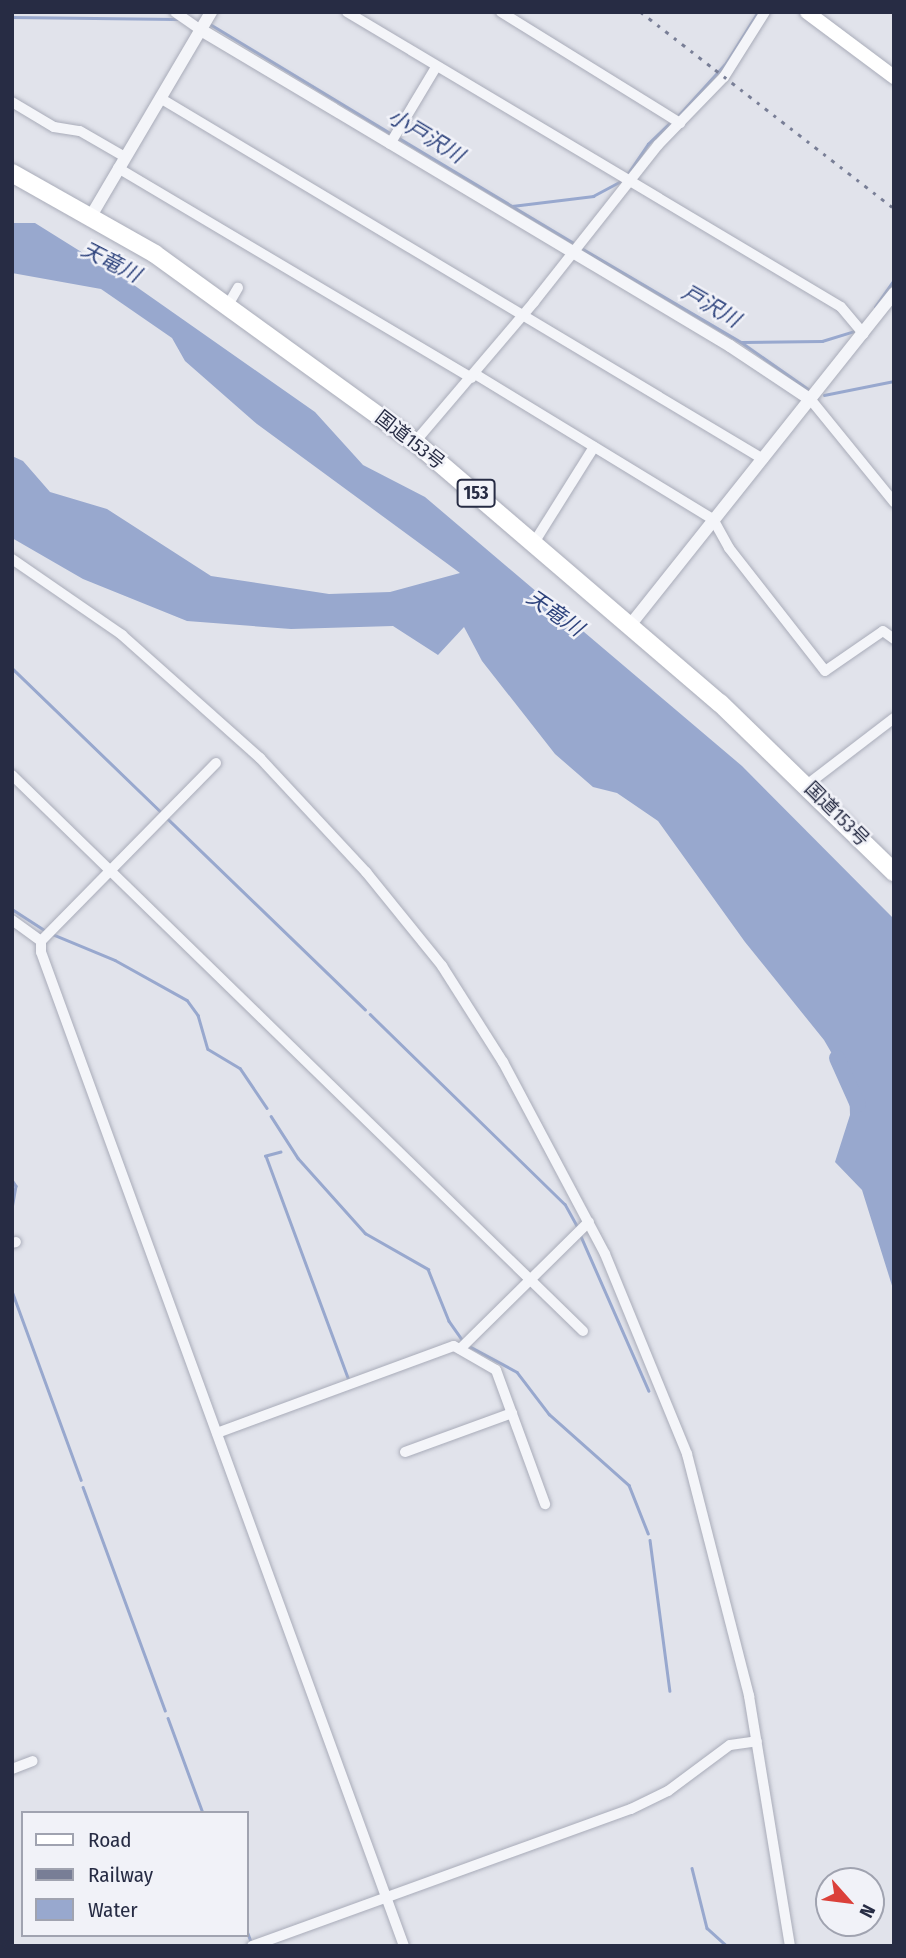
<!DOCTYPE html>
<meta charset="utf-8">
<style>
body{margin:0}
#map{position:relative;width:906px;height:1958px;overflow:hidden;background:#e1e3eb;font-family:"Fira Sans Condensed","Noto Sans JP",sans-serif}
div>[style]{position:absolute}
.water>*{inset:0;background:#98a8ce}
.stream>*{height:2.5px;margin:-1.25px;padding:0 1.25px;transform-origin:1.25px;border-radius:1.25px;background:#98a8ce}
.river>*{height:16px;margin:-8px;padding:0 8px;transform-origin:8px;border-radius:8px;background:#98a8ce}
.roads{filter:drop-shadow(0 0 2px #a9acb9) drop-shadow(0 0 2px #a9acb9)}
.minor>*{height:10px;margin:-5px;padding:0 5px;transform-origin:5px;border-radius:5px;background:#f4f5f9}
.tertiary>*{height:12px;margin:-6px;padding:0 6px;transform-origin:6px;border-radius:6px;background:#f4f5f9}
.secondary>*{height:14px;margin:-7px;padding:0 7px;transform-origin:7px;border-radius:7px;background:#fff}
.trunk>*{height:18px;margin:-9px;padding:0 9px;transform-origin:9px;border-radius:9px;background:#fff}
.rail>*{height:2.5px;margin-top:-1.25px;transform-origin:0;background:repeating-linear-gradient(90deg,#787e96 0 3.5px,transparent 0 10.5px)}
span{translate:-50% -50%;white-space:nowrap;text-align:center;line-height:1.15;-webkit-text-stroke:5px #f1f2f8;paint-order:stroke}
.shield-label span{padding:2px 5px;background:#f1f2f8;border:2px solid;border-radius:5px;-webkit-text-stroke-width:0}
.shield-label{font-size:18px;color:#272c44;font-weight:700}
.street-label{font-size:19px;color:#272c44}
.water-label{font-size:21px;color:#2d427c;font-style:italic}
.frame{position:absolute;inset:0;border:14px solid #272c44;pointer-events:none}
.legend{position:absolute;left:21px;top:1811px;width:228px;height:126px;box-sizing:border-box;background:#f1f2f8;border:2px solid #a0a3b0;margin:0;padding:9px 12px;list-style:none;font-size:21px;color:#272c44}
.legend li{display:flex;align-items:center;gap:14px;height:35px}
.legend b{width:35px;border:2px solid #a0a3b0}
.north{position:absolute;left:815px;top:1867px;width:70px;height:70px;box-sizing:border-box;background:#f1f2f8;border:2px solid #a0a3b0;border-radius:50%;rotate:118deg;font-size:19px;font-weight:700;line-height:28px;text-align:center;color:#272c44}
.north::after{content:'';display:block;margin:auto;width:24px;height:32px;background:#db403a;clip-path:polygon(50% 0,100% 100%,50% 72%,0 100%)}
</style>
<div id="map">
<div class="water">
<div style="clip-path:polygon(12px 223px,35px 223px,131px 283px,315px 412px,363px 465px,425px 497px,742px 766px,894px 919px,894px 1292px,862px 1190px,835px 1162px,850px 1115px,849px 1083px,824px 1040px,745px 942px,658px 821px,617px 793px,593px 787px,555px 754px,482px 661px,464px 627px,438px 655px,393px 626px,291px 629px,187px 621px,83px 579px,12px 538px,12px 456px,23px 461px,50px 492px,107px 509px,211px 576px,329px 594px,390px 592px,460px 573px,257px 424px,185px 361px,172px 338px,101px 289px,12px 273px)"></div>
</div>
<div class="stream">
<div style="left:12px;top:17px;width:165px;rotate:0.7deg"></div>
<div style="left:210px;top:24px;width:214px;rotate:31.2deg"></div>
<div style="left:677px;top:117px;width:73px;rotate:-47.8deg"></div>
<div style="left:726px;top:63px;width:60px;rotate:-57.9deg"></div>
<div style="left:399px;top:138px;width:204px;rotate:31deg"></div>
<div style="left:627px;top:175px;width:37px;rotate:-56deg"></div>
<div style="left:648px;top:144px;width:33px;rotate:-44deg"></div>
<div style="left:512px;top:206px;width:82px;rotate:-7deg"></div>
<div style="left:593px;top:196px;width:34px;rotate:-28deg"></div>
<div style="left:583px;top:249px;width:183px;rotate:30.5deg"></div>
<div style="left:741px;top:342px;width:85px;rotate:35deg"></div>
<div style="left:875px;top:307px;width:33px;rotate:-55deg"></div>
<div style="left:741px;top:342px;width:81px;rotate:-0.7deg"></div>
<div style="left:822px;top:341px;width:34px;rotate:-17deg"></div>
<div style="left:824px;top:395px;width:71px;rotate:-11.3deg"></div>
<div style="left:12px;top:668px;width:209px;rotate:44deg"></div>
<div style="left:168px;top:819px;width:274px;rotate:44deg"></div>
<div style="left:12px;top:909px;width:40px;rotate:32.9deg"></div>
<div style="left:52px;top:934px;width:68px;rotate:22.4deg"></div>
<div style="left:115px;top:960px;width:82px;rotate:29.1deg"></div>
<div style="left:187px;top:1000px;width:19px;rotate:54deg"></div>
<div style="left:198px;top:1015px;width:35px;rotate:74deg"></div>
<div style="left:208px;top:1049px;width:37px;rotate:31deg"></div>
<div style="left:240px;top:1068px;width:48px;rotate:56deg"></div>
<div style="left:370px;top:1014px;width:272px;rotate:44.3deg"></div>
<div style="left:565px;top:1204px;width:25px;rotate:61deg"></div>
<div style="left:271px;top:1116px;width:50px;rotate:57.3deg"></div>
<div style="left:298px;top:1158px;width:101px;rotate:48.2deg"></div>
<div style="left:365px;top:1233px;width:73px;rotate:29.7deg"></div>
<div style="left:428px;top:1269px;width:56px;rotate:68deg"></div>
<div style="left:449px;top:1321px;width:24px;rotate:55deg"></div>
<div style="left:281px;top:1152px;width:16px;rotate:165deg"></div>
<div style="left:266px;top:1156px;width:237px;rotate:69.7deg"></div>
<div style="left:12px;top:1180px;width:7px;rotate:56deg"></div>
<div style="left:16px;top:1186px;width:23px;rotate:100deg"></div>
<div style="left:580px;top:1234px;width:171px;rotate:66.3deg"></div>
<div style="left:12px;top:1291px;width:201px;rotate:69.9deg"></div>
<div style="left:471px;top:1347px;width:52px;rotate:28.5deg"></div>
<div style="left:517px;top:1372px;width:53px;rotate:52.7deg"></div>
<div style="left:549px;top:1414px;width:107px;rotate:41.6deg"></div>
<div style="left:629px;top:1485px;width:52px;rotate:68.4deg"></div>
<div style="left:83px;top:1487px;width:238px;rotate:69.8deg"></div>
<div style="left:650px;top:1540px;width:152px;rotate:82.5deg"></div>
<div style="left:168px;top:1718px;width:101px;rotate:69.8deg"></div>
<div style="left:692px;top:1868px;width:62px;rotate:76deg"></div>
<div style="left:707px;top:1928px;width:27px;rotate:42deg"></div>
<div style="left:247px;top:1931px;width:14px;rotate:69deg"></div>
</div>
<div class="river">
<div style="left:837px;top:1058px;width:51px;rotate:65.9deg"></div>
</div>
<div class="roads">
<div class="minor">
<div style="left:175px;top:12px;width:32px;rotate:35deg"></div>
<div style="left:347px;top:12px;width:575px;rotate:30.84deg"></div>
<div style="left:841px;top:307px;width:35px;rotate:50deg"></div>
<div style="left:501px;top:12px;width:211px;rotate:31.8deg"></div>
<div style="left:160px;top:98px;width:703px;rotate:30.91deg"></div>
<div style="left:12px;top:102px;width:49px;rotate:30.8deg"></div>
<div style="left:54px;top:127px;width:26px;rotate:9deg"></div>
<div style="left:80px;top:131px;width:52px;rotate:30deg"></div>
<div style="left:390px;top:144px;width:90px;rotate:-59.1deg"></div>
<div style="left:118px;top:168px;width:411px;rotate:30.7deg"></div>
<div style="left:228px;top:305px;width:20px;rotate:-60deg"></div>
<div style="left:475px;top:374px;width:279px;rotate:31.4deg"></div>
<div style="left:713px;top:519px;width:33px;rotate:61deg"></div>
<div style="left:729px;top:548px;width:156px;rotate:52deg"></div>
<div style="left:825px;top:671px;width:70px;rotate:-34.6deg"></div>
<div style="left:883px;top:631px;width:14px;rotate:36deg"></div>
<div style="left:811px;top:400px;width:132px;rotate:50.9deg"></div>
<div style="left:415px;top:442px;width:184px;rotate:-49.6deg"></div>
<div style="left:534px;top:302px;width:200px;rotate:-51.7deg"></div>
<div style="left:658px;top:145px;width:95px;rotate:-45.9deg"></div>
<div style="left:724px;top:77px;width:77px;rotate:-57.8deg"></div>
<div style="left:535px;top:541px;width:111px;rotate:-57.9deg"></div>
<div style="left:12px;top:559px;width:134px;rotate:34.6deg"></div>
<div style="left:122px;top:635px;width:185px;rotate:41.7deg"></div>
<div style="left:260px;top:758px;width:156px;rotate:47.1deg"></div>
<div style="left:366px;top:872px;width:121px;rotate:51deg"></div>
<div style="left:442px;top:966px;width:114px;rotate:57.6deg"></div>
<div style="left:503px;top:1062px;width:217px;rotate:62deg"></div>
<div style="left:605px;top:1254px;width:216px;rotate:67.7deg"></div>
<div style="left:687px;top:1454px;width:250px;rotate:75.6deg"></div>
<div style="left:749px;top:1696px;width:253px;rotate:80.7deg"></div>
<div style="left:216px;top:763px;width:250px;rotate:134.5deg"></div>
<div style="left:41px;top:941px;width:11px;rotate:90deg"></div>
<div style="left:41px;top:952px;width:1058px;rotate:69.94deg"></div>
<div style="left:12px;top:775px;width:797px;rotate:44.24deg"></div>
<div style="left:808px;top:784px;width:108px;rotate:-37.5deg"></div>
<div style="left:12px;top:920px;width:36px;rotate:36deg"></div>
<div style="left:12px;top:1243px;width:4px;rotate:-14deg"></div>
<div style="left:460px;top:1349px;width:181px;rotate:-44.6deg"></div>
<div style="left:217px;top:1433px;width:252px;rotate:-20.2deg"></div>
<div style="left:454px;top:1346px;width:48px;rotate:29.7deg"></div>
<div style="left:496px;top:1370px;width:143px;rotate:69.9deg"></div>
<div style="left:405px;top:1452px;width:114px;rotate:-20deg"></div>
<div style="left:12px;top:1769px;width:22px;rotate:-21deg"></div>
<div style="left:252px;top:1946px;width:403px;rotate:-19.9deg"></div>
<div style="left:631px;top:1809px;width:41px;rotate:-25.9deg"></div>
<div style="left:668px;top:1791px;width:77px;rotate:-36.6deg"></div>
<div style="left:730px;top:1745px;width:27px;rotate:-8deg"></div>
</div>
<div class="tertiary">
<div style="left:201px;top:30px;width:616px;rotate:30.85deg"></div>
<div style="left:730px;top:346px;width:97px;rotate:33.7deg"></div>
<div style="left:91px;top:216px;width:237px;rotate:-59.5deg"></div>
<div style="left:631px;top:624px;width:423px;rotate:-51.5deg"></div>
</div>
<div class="secondary">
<div style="left:807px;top:12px;width:109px;rotate:36.8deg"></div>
</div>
<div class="trunk">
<div style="left:12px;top:173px;width:164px;rotate:29.5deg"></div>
<div style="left:155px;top:254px;width:321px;rotate:35.9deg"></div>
<div style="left:415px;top:442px;width:401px;rotate:40.6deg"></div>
<div style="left:720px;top:703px;width:243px;rotate:44.2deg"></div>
</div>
</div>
<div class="rail">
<div style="left:641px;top:12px;width:320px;rotate:37.8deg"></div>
</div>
<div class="shield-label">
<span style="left:476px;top:493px">153</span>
</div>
<div class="street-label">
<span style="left:410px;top:440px;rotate:38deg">国道153号</span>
<span style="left:837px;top:814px;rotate:45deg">国道153号</span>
</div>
<div class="water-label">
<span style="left:426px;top:136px;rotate:31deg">小戸沢川</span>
<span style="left:111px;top:262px;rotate:27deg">天竜川</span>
<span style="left:711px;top:306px;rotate:30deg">戸沢川</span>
<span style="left:555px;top:613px;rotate:35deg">天竜川</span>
</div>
<div class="frame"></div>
<ul class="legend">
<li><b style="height:9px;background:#fff"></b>Road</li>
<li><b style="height:9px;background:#787e96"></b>Railway</li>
<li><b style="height:19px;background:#98a8ce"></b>Water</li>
</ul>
<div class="north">N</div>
</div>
